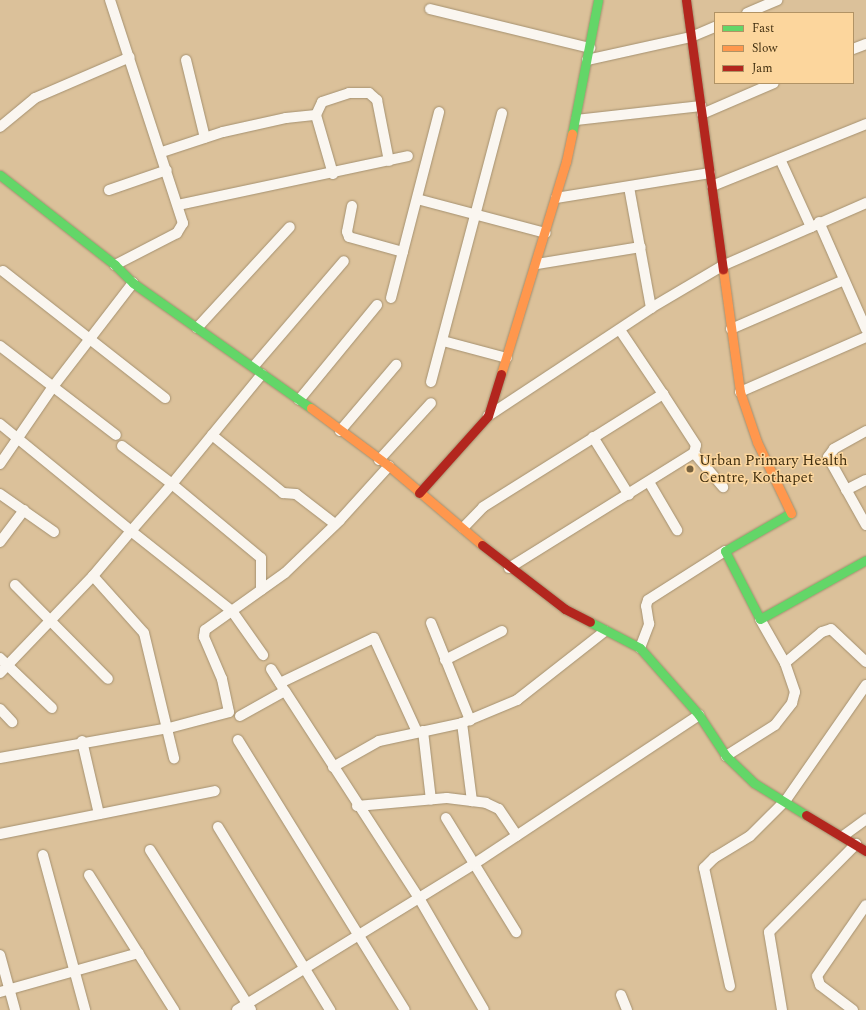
<!DOCTYPE html>
<style>
body{margin:0}
#map{position:relative;width:866px;height:1010px;overflow:hidden;background:#dbc19a;font-family:Spectral,serif}
div>[style]{position:absolute}
.roads{filter:drop-shadow(0 0 1px #a59170) drop-shadow(0 0 1px #a59170)}
.street>*{height:10px;margin:-5px;padding:0 5px;transform-origin:5px;border-radius:5px;background:#faf6f0}
.fast>*{height:9px;margin:-4.5px;padding:0 4.5px;transform-origin:4.5px;border-radius:4.5px;background:#63d668}
.slow>*{height:9px;margin:-4.5px;padding:0 4.5px;transform-origin:4.5px;border-radius:4.5px;background:#ff974d}
.jam>*{height:9px;margin:-4.5px;padding:0 4.5px;transform-origin:4.5px;border-radius:4.5px;background:#b3261e}
.dots>*{width:11px;height:11px;translate:-50% -50%;box-sizing:border-box;border:2px solid #fcd69d;border-radius:50%}
span{translate:-50% -50%;white-space:nowrap;text-align:center;line-height:1.15;-webkit-text-stroke:3px #fcd69d;paint-order:stroke}
.poi-label{font-size:15px;color:#412f10}
.left{translate:0 -50%;text-align:left}
.legend{position:absolute;left:714px;top:12px;width:140px;height:72px;box-sizing:border-box;background:#fcd69d;border:1px solid #b19365;margin:0;padding:5px 7px;list-style:none;font-size:12px;color:#412f10}
.legend li{display:flex;align-items:center;gap:8px;height:20px}
.legend b{width:20px;border:1px solid #b19365}
</style>
<div id="map">
<div class="roads">
<div class="street">
<div style="left:110px;top:0;width:235px;rotate:71.9deg"></div>
<div style="left:183px;top:223px;width:12px;rotate:121deg"></div>
<div style="left:177px;top:233px;width:70px;rotate:152.7deg"></div>
<div style="left:430px;top:9px;width:165px;rotate:13.7deg"></div>
<div style="left:747px;top:13px;width:33px;rotate:-23deg"></div>
<div style="left:853px;top:49px;width:14px;rotate:-21deg"></div>
<div style="left:186px;top:60px;width:80px;rotate:76.3deg"></div>
<div style="left:587px;top:60px;width:107px;rotate:-12.5deg"></div>
<div style="left:691px;top:37px;width:26px;rotate:-23deg"></div>
<div style="left:702px;top:114px;width:78px;rotate:-23.3deg"></div>
<div style="left:576px;top:120px;width:126px;rotate:-6.4deg"></div>
<div style="left:0;top:127px;width:45px;rotate:-39.6deg"></div>
<div style="left:35px;top:98px;width:103px;rotate:-23.3deg"></div>
<div style="left:162px;top:152px;width:64px;rotate:-18.2deg"></div>
<div style="left:223px;top:132px;width:65px;rotate:-12.5deg"></div>
<div style="left:286px;top:118px;width:30px;rotate:-6deg"></div>
<div style="left:780px;top:159px;width:75px;rotate:65.5deg"></div>
<div style="left:333px;top:174px;width:61px;rotate:-106.1deg"></div>
<div style="left:316px;top:115px;width:14px;rotate:-65deg"></div>
<div style="left:322px;top:102px;width:28px;rotate:-18deg"></div>
<div style="left:349px;top:93px;width:20px"></div>
<div style="left:369px;top:93px;width:11px;rotate:41deg"></div>
<div style="left:377px;top:100px;width:62px;rotate:78.9deg"></div>
<div style="left:712px;top:186px;width:166px;rotate:-21.9deg"></div>
<div style="left:629px;top:187px;width:123px;rotate:79.7deg"></div>
<div style="left:109px;top:190px;width:61px;rotate:-19deg"></div>
<div style="left:556px;top:198px;width:156px;rotate:-9.2deg"></div>
<div style="left:417px;top:199px;width:133px;rotate:14.8deg"></div>
<div style="left:178px;top:205px;width:235px;rotate:-12deg"></div>
<div style="left:352px;top:206px;width:26px;rotate:101deg"></div>
<div style="left:347px;top:232px;width:5px;rotate:68deg"></div>
<div style="left:349px;top:237px;width:56px;rotate:15.5deg"></div>
<div style="left:819px;top:222px;width:117px;rotate:66.3deg"></div>
<div style="left:537px;top:264px;width:105px;rotate:-9.3deg"></div>
<div style="left:3px;top:271px;width:206px;rotate:38.1deg"></div>
<div style="left:391px;top:298px;width:192px;rotate:-75.5deg"></div>
<div style="left:197px;top:328px;width:137px;rotate:-47.4deg"></div>
<div style="left:731px;top:329px;width:123px;rotate:-23.4deg"></div>
<div style="left:443px;top:341px;width:66px;rotate:14.9deg"></div>
<div style="left:0;top:346px;width:146px;rotate:37.5deg"></div>
<div style="left:254px;top:366px;width:138px;rotate:-49.4deg"></div>
<div style="left:431px;top:382px;width:278px;rotate:-75.2deg"></div>
<div style="left:740px;top:392px;width:137px;rotate:-23.6deg"></div>
<div style="left:299px;top:400px;width:123px;rotate:-50.6deg"></div>
<div style="left:488px;top:416px;width:196px;rotate:-33.5deg"></div>
<div style="left:651px;top:308px;width:82px;rotate:-30.6deg"></div>
<div style="left:722px;top:266px;width:157px;rotate:-23.6deg"></div>
<div style="left:0;top:424px;width:169px;rotate:39.2deg"></div>
<div style="left:131px;top:531px;width:59px;rotate:130.2deg"></div>
<div style="left:93px;top:576px;width:76px;rotate:48.2deg"></div>
<div style="left:144px;top:633px;width:129px;rotate:76.5deg"></div>
<div style="left:340px;top:431px;width:87px;rotate:-49.7deg"></div>
<div style="left:866px;top:431px;width:37px;rotate:151deg"></div>
<div style="left:834px;top:449px;width:10px;rotate:127deg"></div>
<div style="left:828px;top:457px;width:78px;rotate:60.8deg"></div>
<div style="left:212px;top:435px;width:92px;rotate:39.2deg"></div>
<div style="left:283px;top:493px;width:13px;rotate:4deg"></div>
<div style="left:296px;top:494px;width:49px;rotate:37.6deg"></div>
<div style="left:593px;top:437px;width:68px;rotate:58.2deg"></div>
<div style="left:122px;top:446px;width:63px;rotate:37.2deg"></div>
<div style="left:172px;top:484px;width:62px;rotate:131.1deg"></div>
<div style="left:131px;top:531px;width:129px;rotate:38.4deg"></div>
<div style="left:232px;top:611px;width:54px;rotate:54.8deg"></div>
<div style="left:694px;top:453px;width:45px;rotate:49.5deg"></div>
<div style="left:379px;top:460px;width:77px;rotate:-47.6deg"></div>
<div style="left:0;top:464px;width:92px;rotate:-55.6deg"></div>
<div style="left:52px;top:388px;width:133px;rotate:-52.4deg"></div>
<div style="left:649px;top:482px;width:56px;rotate:59.7deg"></div>
<div style="left:846px;top:490px;width:22px;rotate:-27deg"></div>
<div style="left:0;top:494px;width:66px;rotate:35.1deg"></div>
<div style="left:463px;top:528px;width:29px;rotate:-46deg"></div>
<div style="left:483px;top:507px;width:213px;rotate:-32.1deg"></div>
<div style="left:663px;top:394px;width:77px;rotate:-123.9deg"></div>
<div style="left:0;top:542px;width:40px;rotate:-53deg"></div>
<div style="left:509px;top:568px;width:218px;rotate:-31.9deg"></div>
<div style="left:694px;top:453px;width:8px;rotate:-76deg"></div>
<div style="left:696px;top:445px;width:61px;rotate:-122.9deg"></div>
<div style="left:15px;top:585px;width:132px;rotate:45.3deg"></div>
<div style="left:261px;top:590px;width:32px;rotate:-90deg"></div>
<div style="left:261px;top:558px;width:116px;rotate:-140.3deg"></div>
<div style="left:172px;top:484px;width:142px;rotate:-50.7deg"></div>
<div style="left:760px;top:619px;width:51px;rotate:60.4deg"></div>
<div style="left:785px;top:663px;width:48px;rotate:-40deg"></div>
<div style="left:822px;top:632px;width:9px;rotate:-18deg"></div>
<div style="left:831px;top:629px;width:48px;rotate:43.3deg"></div>
<div style="left:431px;top:623px;width:105px;rotate:68.1deg"></div>
<div style="left:640px;top:648px;width:26px;rotate:-69deg"></div>
<div style="left:649px;top:624px;width:18px;rotate:-99deg"></div>
<div style="left:646px;top:606px;width:6px;rotate:-72deg"></div>
<div style="left:648px;top:600px;width:91px;rotate:-32.5deg"></div>
<div style="left:0;top:658px;width:72px;rotate:43.9deg"></div>
<div style="left:445px;top:660px;width:64px;rotate:-27deg"></div>
<div style="left:271px;top:669px;width:22px;rotate:58deg"></div>
<div style="left:0;top:673px;width:134px;rotate:-46.2deg"></div>
<div style="left:280px;top:683px;width:104px;rotate:-25.6deg"></div>
<div style="left:374px;top:638px;width:103px;rotate:65.4deg"></div>
<div style="left:0;top:709px;width:18px;rotate:47deg"></div>
<div style="left:240px;top:716px;width:51px;rotate:-29.1deg"></div>
<div style="left:285px;top:691px;width:247px;rotate:57.1deg"></div>
<div style="left:419px;top:898px;width:129px;rotate:59.9deg"></div>
<div style="left:462px;top:723px;width:79px;rotate:82.7deg"></div>
<div style="left:423px;top:731px;width:69px;rotate:83.4deg"></div>
<div style="left:238px;top:740px;width:317px;rotate:58.3deg"></div>
<div style="left:82px;top:741px;width:75px;rotate:76.9deg"></div>
<div style="left:726px;top:756px;width:58px;rotate:-32.3deg"></div>
<div style="left:775px;top:725px;width:28px;rotate:-52deg"></div>
<div style="left:792px;top:703px;width:11px;rotate:-75deg"></div>
<div style="left:795px;top:692px;width:31px;rotate:-109deg"></div>
<div style="left:0;top:758px;width:172px;rotate:-10.1deg"></div>
<div style="left:169px;top:728px;width:62px;rotate:-14.9deg"></div>
<div style="left:229px;top:712px;width:34px;rotate:-102deg"></div>
<div style="left:222px;top:679px;width:46px;rotate:-113.2deg"></div>
<div style="left:204px;top:637px;width:7px;rotate:-82deg"></div>
<div style="left:205px;top:630px;width:98px;rotate:-35.5deg"></div>
<div style="left:285px;top:573px;width:76px;rotate:-43.9deg"></div>
<div style="left:340px;top:520px;width:73px;rotate:-47.8deg"></div>
<div style="left:333px;top:767px;width:53px;rotate:-29.5deg"></div>
<div style="left:379px;top:741px;width:85px;rotate:-12.2deg"></div>
<div style="left:462px;top:723px;width:60px;rotate:-22.7deg"></div>
<div style="left:517px;top:700px;width:112px;rotate:-38.1deg"></div>
<div style="left:357px;top:806px;width:90px;rotate:-5.1deg"></div>
<div style="left:447px;top:798px;width:39px;rotate:7deg"></div>
<div style="left:486px;top:803px;width:14px;rotate:25deg"></div>
<div style="left:499px;top:809px;width:32px;rotate:56deg"></div>
<div style="left:446px;top:818px;width:134px;rotate:58.4deg"></div>
<div style="left:218px;top:827px;width:215px;rotate:58.5deg"></div>
<div style="left:0;top:834px;width:219px;rotate:-11.3deg"></div>
<div style="left:843px;top:836px;width:29px;rotate:-36deg"></div>
<div style="left:150px;top:850px;width:189px;rotate:57.7deg"></div>
<div style="left:43px;top:855px;width:161px;rotate:74.8deg"></div>
<div style="left:89px;top:875px;width:160px;rotate:57.8deg"></div>
<div style="left:0;top:955px;width:57px;rotate:74.7deg"></div>
<div style="left:730px;top:986px;width:121px;rotate:-102.4deg"></div>
<div style="left:704px;top:868px;width:14px;rotate:-45deg"></div>
<div style="left:714px;top:858px;width:42px;rotate:-31.4deg"></div>
<div style="left:750px;top:836px;width:51px;rotate:-45deg"></div>
<div style="left:786px;top:800px;width:140px;rotate:-55.2deg"></div>
<div style="left:0;top:992px;width:144px;rotate:-15.7deg"></div>
<div style="left:621px;top:995px;width:16px;rotate:68deg"></div>
<div style="left:237px;top:1010px;width:278px;rotate:-31.6deg"></div>
<div style="left:474px;top:864px;width:270px;rotate:-33.5deg"></div>
<div style="left:782px;top:1010px;width:79px;rotate:-99.5deg"></div>
<div style="left:769px;top:932px;width:124px;rotate:-45.3deg"></div>
<div style="left:853px;top:1010px;width:41px;rotate:-142.9deg"></div>
<div style="left:820px;top:985px;width:9px;rotate:-108deg"></div>
<div style="left:817px;top:976px;width:86px;rotate:-55.4deg"></div>
</div>
<div class="fast">
<div style="left:572px;top:134px;width:136px;rotate:-79deg"></div>
<div style="left:0;top:175px;width:146px;rotate:38deg"></div>
<div style="left:115px;top:265px;width:25px;rotate:45deg"></div>
<div style="left:133px;top:283px;width:218px;rotate:35.1deg"></div>
<div style="left:791px;top:513px;width:76px;rotate:150.1deg"></div>
<div style="left:725px;top:551px;width:76px;rotate:62.8deg"></div>
<div style="left:760px;top:619px;width:121px;rotate:-29.1deg"></div>
<div style="left:590px;top:622px;width:56px;rotate:27.5deg"></div>
<div style="left:640px;top:648px;width:89px;rotate:48.6deg"></div>
<div style="left:699px;top:715px;width:49px;rotate:56.6deg"></div>
<div style="left:726px;top:756px;width:39px;rotate:44deg"></div>
<div style="left:754px;top:783px;width:61px;rotate:31.6deg"></div>
</div>
<div class="slow">
<div style="left:723px;top:269px;width:124px;rotate:82.1deg"></div>
<div style="left:740px;top:392px;width:53px;rotate:71.2deg"></div>
<div style="left:757px;top:442px;width:79px;rotate:64.4deg"></div>
<div style="left:501px;top:374px;width:222px;rotate:-73deg"></div>
<div style="left:566px;top:162px;width:29px;rotate:-78deg"></div>
<div style="left:311px;top:408px;width:97px;rotate:36.6deg"></div>
<div style="left:389px;top:466px;width:122px;rotate:40.3deg"></div>
</div>
<div class="jam">
<div style="left:686px;top:0;width:272px;rotate:82.2deg"></div>
<div style="left:419px;top:493px;width:103px;rotate:-48.1deg"></div>
<div style="left:488px;top:416px;width:44px;rotate:-72.8deg"></div>
<div style="left:482px;top:545px;width:105px;rotate:37.6deg"></div>
<div style="left:565px;top:609px;width:28px;rotate:27deg"></div>
<div style="left:806px;top:815px;width:70px;rotate:31deg"></div>
</div>
</div>
<div class="dots">
<div style="left:690px;top:469px;background:#776240"></div>
</div>
<div class="poi-label">
<span class="left" style="left:699px;top:469px">Urban Primary Health<br>Centre, Kothapet</span>
</div>
<ul class="legend">
<li><b style="height:5px;background:#63d668"></b>Fast</li>
<li><b style="height:5px;background:#ff974d"></b>Slow</li>
<li><b style="height:5px;background:#b3261e"></b>Jam</li>
</ul>
</div>
